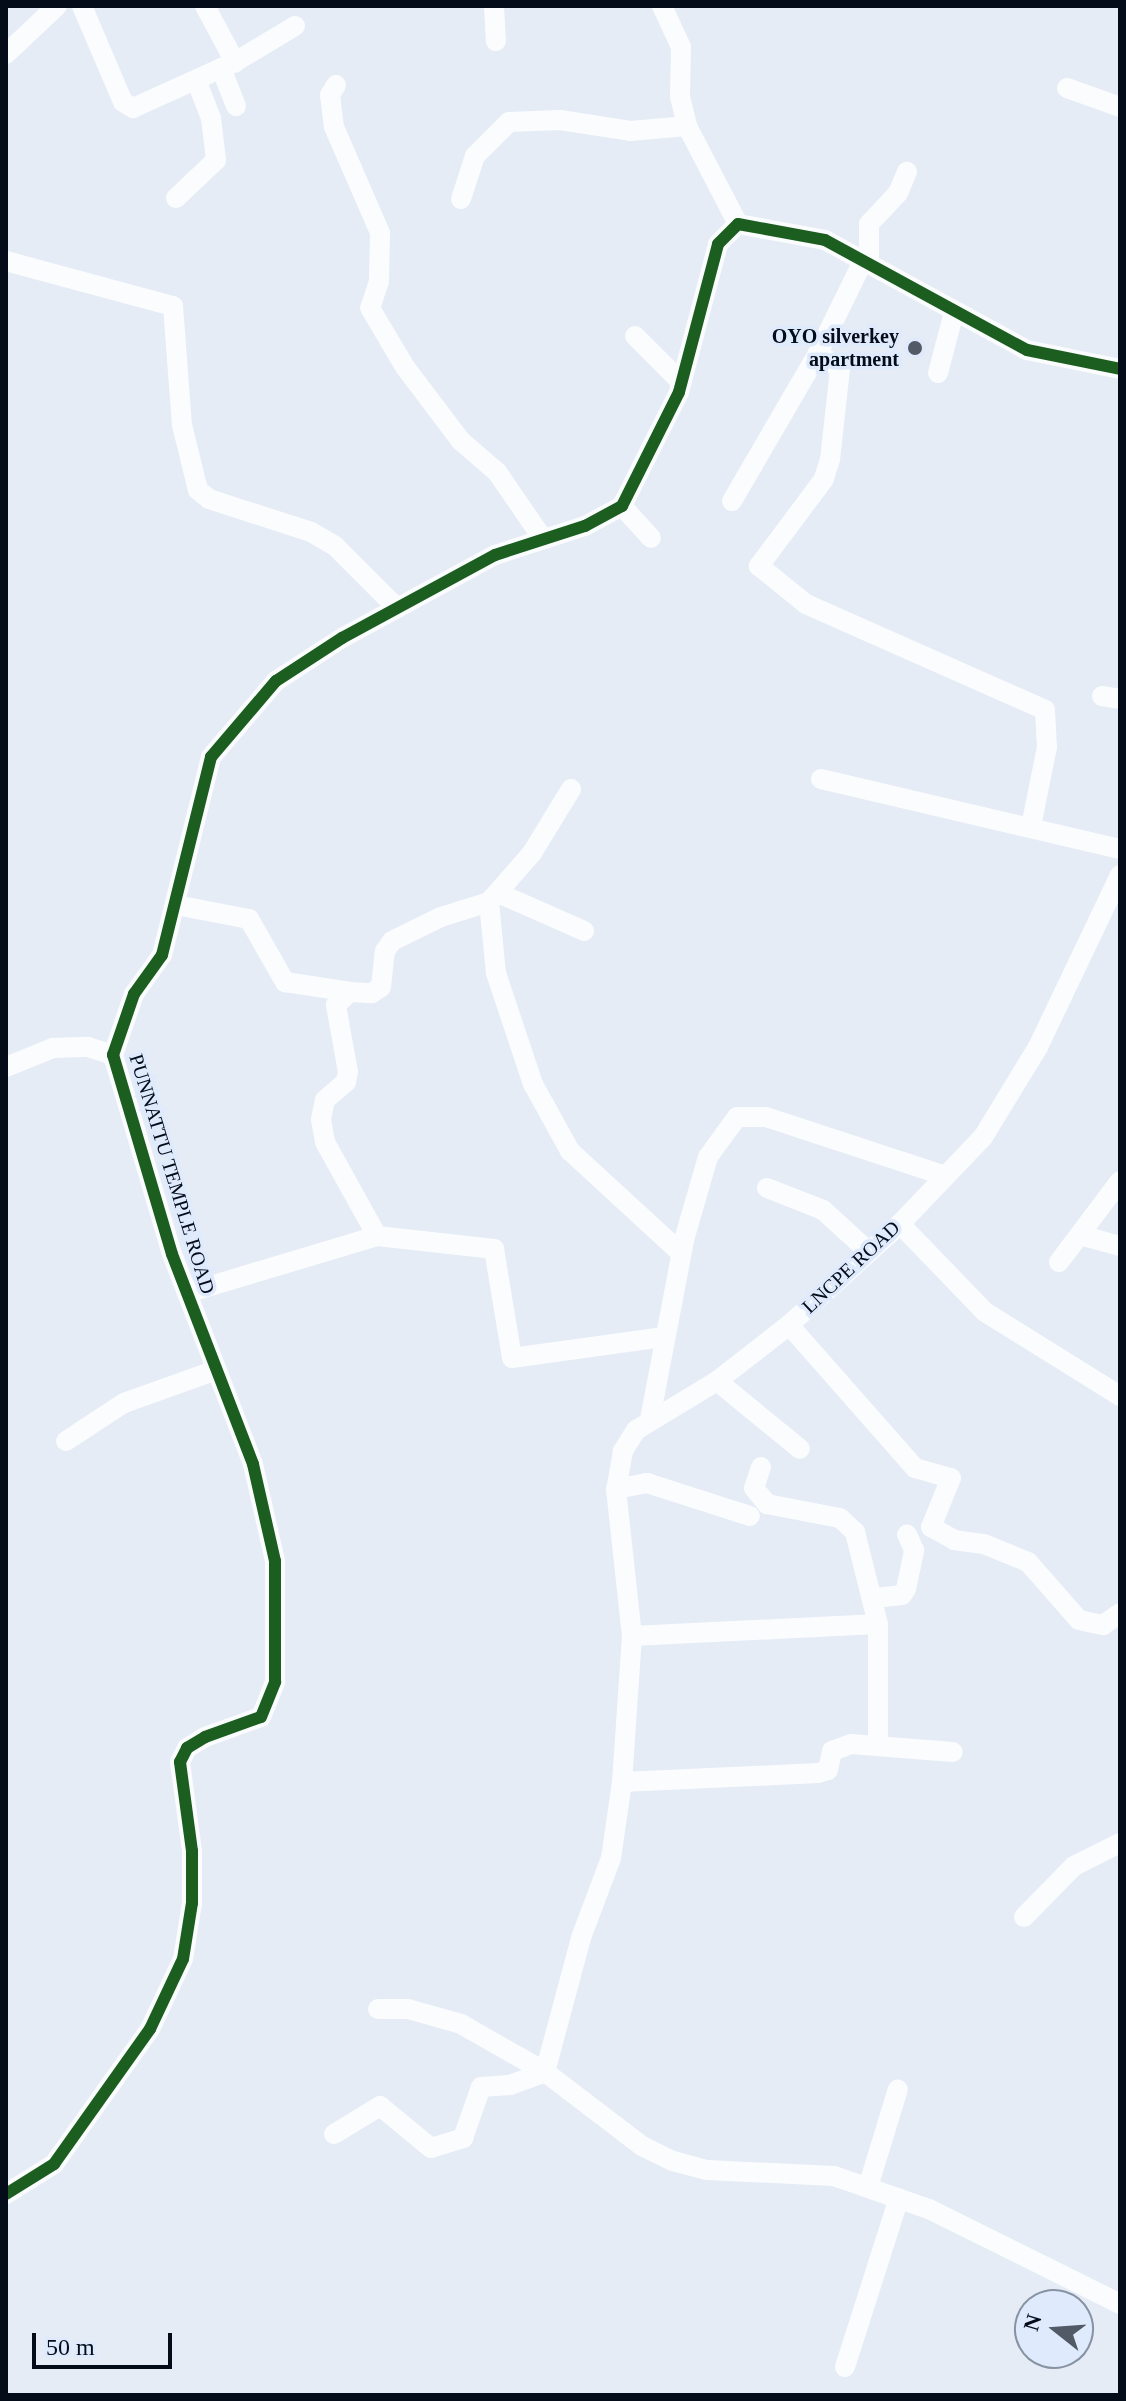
<!DOCTYPE html>
<style>
body{margin:0}
#map{position:relative;width:1126px;height:2401px;overflow:hidden;background:#e5ecf6;font-family:"Times New Roman",serif}
div>[style]{position:absolute}
.minor>*{height:20px;margin:-10px;padding:0 10px;transform-origin:10px;border-radius:10px;background:#fbfcfe}
.cycleway>*{height:12px;margin:-6px;padding:0 6px;transform-origin:6px;border-radius:6px;background:#1b5e20}
.dots>*{width:22px;height:22px;translate:-50% -50%;box-sizing:border-box;border:4px solid #dfebfc;border-radius:50%}
span{translate:-50% -50%;white-space:nowrap;text-align:center;line-height:1.15;-webkit-text-stroke:7px #dfebfc;paint-order:stroke}
.poi-label{font-size:20px;color:#040c1a;font-weight:700}
.right{translate:-100% -50%;text-align:right}
.street-label{font-size:20px;color:#040c1a}
.frame{position:absolute;inset:0;border:8px solid #040c1a;pointer-events:none}
.north{position:absolute;left:1014px;top:2289px;width:80px;height:80px;box-sizing:border-box;background:#dfebfc;border:2px solid #8792a2;border-radius:50%;rotate:287deg;font-size:22px;font-weight:700;line-height:32px;text-align:center;color:#040c1a}
.north::after{content:'';display:block;margin:auto;width:28px;height:36px;background:#535a67;clip-path:polygon(50% 0,100% 100%,50% 72%,0 100%)}
.scale{position:absolute;left:32px;top:2333px;width:140px;height:36px;box-sizing:border-box;border:4px solid #040c1a;border-top:0;padding-left:10px;font-size:24px;line-height:28px;white-space:nowrap;color:#040c1a;-webkit-text-stroke:6px #dfebfc;paint-order:stroke}
</style>
<div id="map">
<div class="minor">
<div style="left:82px;top:6px;width:104px;rotate:66.9deg"></div>
<div style="left:123px;top:102px;width:12px;rotate:31deg"></div>
<div style="left:133px;top:108px;width:112px;rotate:-24.3deg"></div>
<div style="left:235px;top:62px;width:70px;rotate:-31deg"></div>
<div style="left:205px;top:6px;width:64px;rotate:61.8deg"></div>
<div style="left:494px;top:6px;width:35px;rotate:87deg"></div>
<div style="left:662px;top:6px;width:45px;rotate:65.1deg"></div>
<div style="left:681px;top:47px;width:50px;rotate:91.1deg"></div>
<div style="left:680px;top:97px;width:30px;rotate:76deg"></div>
<div style="left:687px;top:126px;width:110px;rotate:62.5deg"></div>
<div style="left:6px;top:54px;width:70px;rotate:-43.3deg"></div>
<div style="left:221px;top:68px;width:41px;rotate:68.5deg"></div>
<div style="left:336px;top:85px;width:12px;rotate:121deg"></div>
<div style="left:330px;top:95px;width:32px;rotate:83deg"></div>
<div style="left:334px;top:127px;width:116px;rotate:66.5deg"></div>
<div style="left:380px;top:233px;width:48px;rotate:91.2deg"></div>
<div style="left:379px;top:281px;width:28px;rotate:108deg"></div>
<div style="left:370px;top:308px;width:69px;rotate:59.3deg"></div>
<div style="left:405px;top:367px;width:93px;rotate:52.9deg"></div>
<div style="left:461px;top:441px;width:48px;rotate:40.7deg"></div>
<div style="left:497px;top:472px;width:81px;rotate:55.5deg"></div>
<div style="left:1067px;top:88px;width:56px;rotate:19.7deg"></div>
<div style="left:176px;top:198px;width:55px;rotate:-43.5deg"></div>
<div style="left:216px;top:160px;width:42px;rotate:-96.8deg"></div>
<div style="left:211px;top:118px;width:41px;rotate:-111.5deg"></div>
<div style="left:461px;top:199px;width:45px;rotate:-72deg"></div>
<div style="left:475px;top:156px;width:48px;rotate:-45deg"></div>
<div style="left:509px;top:122px;width:51px;rotate:-2.2deg"></div>
<div style="left:560px;top:120px;width:71px;rotate:8.9deg"></div>
<div style="left:630px;top:131px;width:57px;rotate:-5deg"></div>
<div style="left:6px;top:261px;width:173px;rotate:15.1deg"></div>
<div style="left:173px;top:306px;width:119px;rotate:85.7deg"></div>
<div style="left:182px;top:425px;width:67px;rotate:76.2deg"></div>
<div style="left:198px;top:490px;width:14px;rotate:39deg"></div>
<div style="left:209px;top:499px;width:107px;rotate:17.9deg"></div>
<div style="left:311px;top:532px;width:28px;rotate:30deg"></div>
<div style="left:335px;top:546px;width:88px;rotate:45deg"></div>
<div style="left:869px;top:265px;width:41px;rotate:-90deg"></div>
<div style="left:869px;top:224px;width:42px;rotate:-46.9deg"></div>
<div style="left:898px;top:193px;width:23px;rotate:-67deg"></div>
<div style="left:635px;top:336px;width:66px;rotate:45deg"></div>
<div style="left:818px;top:353px;width:27px;rotate:36deg"></div>
<div style="left:840px;top:369px;width:91px;rotate:96.3deg"></div>
<div style="left:830px;top:459px;width:21px;rotate:107deg"></div>
<div style="left:824px;top:479px;width:109px;rotate:126.8deg"></div>
<div style="left:759px;top:566px;width:60px;rotate:39deg"></div>
<div style="left:806px;top:604px;width:261px;rotate:23.9deg"></div>
<div style="left:1045px;top:710px;width:37px;rotate:87deg"></div>
<div style="left:1047px;top:747px;width:81px;rotate:101.4deg"></div>
<div style="left:938px;top:373px;width:63px;rotate:-75.3deg"></div>
<div style="left:732px;top:501px;width:171px;rotate:-59.8deg"></div>
<div style="left:818px;top:353px;width:100px;rotate:-63.9deg"></div>
<div style="left:622px;top:506px;width:43px;rotate:47.8deg"></div>
<div style="left:1102px;top:696px;width:18px;rotate:9deg"></div>
<div style="left:821px;top:779px;width:307px;rotate:13.2deg"></div>
<div style="left:1120px;top:875px;width:191px;rotate:115.5deg"></div>
<div style="left:1038px;top:1047px;width:105px;rotate:121.4deg"></div>
<div style="left:983px;top:1137px;width:120px;rotate:133.7deg"></div>
<div style="left:900px;top:1224px;width:150px;rotate:137.7deg"></div>
<div style="left:789px;top:1325px;width:91px;rotate:142.1deg"></div>
<div style="left:717px;top:1381px;width:95px;rotate:148.8deg"></div>
<div style="left:636px;top:1430px;width:25px;rotate:122deg"></div>
<div style="left:623px;top:1451px;width:39px;rotate:100deg"></div>
<div style="left:616px;top:1489px;width:148px;rotate:83.8deg"></div>
<div style="left:632px;top:1636px;width:146px;rotate:93.9deg"></div>
<div style="left:622px;top:1782px;width:77px;rotate:98.2deg"></div>
<div style="left:611px;top:1858px;width:85px;rotate:110.6deg"></div>
<div style="left:581px;top:1938px;width:139px;rotate:105deg"></div>
<div style="left:545px;top:2072px;width:122px;rotate:37.3deg"></div>
<div style="left:642px;top:2146px;width:34px;rotate:26deg"></div>
<div style="left:673px;top:2161px;width:35px;rotate:15deg"></div>
<div style="left:707px;top:2170px;width:127px;rotate:2.7deg"></div>
<div style="left:834px;top:2176px;width:101px;rotate:19.2deg"></div>
<div style="left:929px;top:2209px;width:213px;rotate:26.4deg"></div>
<div style="left:498px;top:893px;width:94px;rotate:23.8deg"></div>
<div style="left:489px;top:902px;width:71px;rotate:84.4deg"></div>
<div style="left:496px;top:973px;width:117px;rotate:71.6deg"></div>
<div style="left:533px;top:1084px;width:77px;rotate:61.1deg"></div>
<div style="left:570px;top:1151px;width:149px;rotate:42.6deg"></div>
<div style="left:176px;top:905px;width:74px;rotate:10.9deg"></div>
<div style="left:249px;top:919px;width:73px;rotate:60.3deg"></div>
<div style="left:285px;top:982px;width:66px;rotate:8.7deg"></div>
<div style="left:6px;top:1067px;width:51px;rotate:-22deg"></div>
<div style="left:53px;top:1048px;width:35px;rotate:-2deg"></div>
<div style="left:88px;top:1047px;width:26px;rotate:18deg"></div>
<div style="left:767px;top:1188px;width:60px;rotate:21.4deg"></div>
<div style="left:823px;top:1210px;width:61px;rotate:42.3deg"></div>
<div style="left:900px;top:1224px;width:122px;rotate:46deg"></div>
<div style="left:985px;top:1312px;width:159px;rotate:31.9deg"></div>
<div style="left:1080px;top:1235px;width:41px;rotate:15.4deg"></div>
<div style="left:377px;top:1236px;width:107px;rotate:-119deg"></div>
<div style="left:325px;top:1142px;width:23px;rotate:-100deg"></div>
<div style="left:321px;top:1119px;width:19px;rotate:-78deg"></div>
<div style="left:325px;top:1100px;width:28px;rotate:-41deg"></div>
<div style="left:346px;top:1082px;width:10px;rotate:-79deg"></div>
<div style="left:348px;top:1072px;width:68px;rotate:-100.2deg"></div>
<div style="left:336px;top:1005px;width:19px;rotate:-43deg"></div>
<div style="left:350px;top:992px;width:22px;rotate:3deg"></div>
<div style="left:372px;top:993px;width:11px;rotate:-34deg"></div>
<div style="left:381px;top:987px;width:36px;rotate:-84deg"></div>
<div style="left:385px;top:951px;width:12px;rotate:-55deg"></div>
<div style="left:392px;top:941px;width:55px;rotate:-26.1deg"></div>
<div style="left:441px;top:917px;width:50px;rotate:-17.4deg"></div>
<div style="left:489px;top:902px;width:65px;rotate:-48.7deg"></div>
<div style="left:532px;top:853px;width:75px;rotate:-58.6deg"></div>
<div style="left:1059px;top:1262px;width:101px;rotate:-53deg"></div>
<div style="left:187px;top:1293px;width:198px;rotate:-16.7deg"></div>
<div style="left:377px;top:1236px;width:118px;rotate:6.3deg"></div>
<div style="left:494px;top:1249px;width:110px;rotate:80.6deg"></div>
<div style="left:512px;top:1358px;width:152px;rotate:-7.9deg"></div>
<div style="left:789px;top:1325px;width:191px;rotate:48.6deg"></div>
<div style="left:915px;top:1468px;width:37px;rotate:16deg"></div>
<div style="left:951px;top:1478px;width:53px;rotate:112.2deg"></div>
<div style="left:931px;top:1527px;width:26px;rotate:29deg"></div>
<div style="left:954px;top:1540px;width:30px;rotate:8deg"></div>
<div style="left:984px;top:1544px;width:48px;rotate:22.2deg"></div>
<div style="left:1028px;top:1562px;width:77px;rotate:48.7deg"></div>
<div style="left:1079px;top:1620px;width:25px;rotate:12deg"></div>
<div style="left:1103px;top:1625px;width:21px;rotate:-35deg"></div>
<div style="left:717px;top:1381px;width:107px;rotate:39.3deg"></div>
<div style="left:650px;top:1419px;width:182px;rotate:-79.2deg"></div>
<div style="left:684px;top:1240px;width:86px;rotate:-73.9deg"></div>
<div style="left:708px;top:1157px;width:49px;rotate:-54.1deg"></div>
<div style="left:737px;top:1117px;width:29px"></div>
<div style="left:766px;top:1117px;width:185px;rotate:18.2deg"></div>
<div style="left:66px;top:1441px;width:69px;rotate:-33.2deg"></div>
<div style="left:124px;top:1403px;width:98px;rotate:-19.7deg"></div>
<div style="left:761px;top:1467px;width:22px;rotate:108deg"></div>
<div style="left:754px;top:1488px;width:21px;rotate:51deg"></div>
<div style="left:767px;top:1504px;width:74px;rotate:10.9deg"></div>
<div style="left:840px;top:1518px;width:21px;rotate:43deg"></div>
<div style="left:855px;top:1532px;width:95px;rotate:76deg"></div>
<div style="left:878px;top:1624px;width:122px;rotate:90deg"></div>
<div style="left:616px;top:1489px;width:32px;rotate:-11deg"></div>
<div style="left:647px;top:1483px;width:108px;rotate:17.8deg"></div>
<div style="left:874px;top:1598px;width:28px;rotate:-6deg"></div>
<div style="left:902px;top:1595px;width:7px;rotate:-56deg"></div>
<div style="left:906px;top:1589px;width:40px;rotate:-78deg"></div>
<div style="left:914px;top:1550px;width:17px;rotate:-114deg"></div>
<div style="left:632px;top:1636px;width:246px;rotate:-2.8deg"></div>
<div style="left:622px;top:1782px;width:196px;rotate:-2.6deg"></div>
<div style="left:818px;top:1773px;width:10px;rotate:-17deg"></div>
<div style="left:828px;top:1770px;width:19px;rotate:-78deg"></div>
<div style="left:832px;top:1751px;width:20px;rotate:-20deg"></div>
<div style="left:851px;top:1744px;width:102px;rotate:4.5deg"></div>
<div style="left:1024px;top:1917px;width:71px;rotate:-45.6deg"></div>
<div style="left:1074px;top:1866px;width:51px;rotate:-26.6deg"></div>
<div style="left:378px;top:2009px;width:30px"></div>
<div style="left:408px;top:2009px;width:55px;rotate:15.8deg"></div>
<div style="left:461px;top:2024px;width:97px;rotate:29.7deg"></div>
<div style="left:334px;top:2134px;width:54px;rotate:-31.3deg"></div>
<div style="left:380px;top:2106px;width:66px;rotate:39.5deg"></div>
<div style="left:431px;top:2148px;width:34px;rotate:-17deg"></div>
<div style="left:463px;top:2138px;width:54px;rotate:-70.6deg"></div>
<div style="left:481px;top:2087px;width:29px;rotate:-4deg"></div>
<div style="left:510px;top:2085px;width:37px;rotate:-20deg"></div>
<div style="left:868px;top:2187px;width:102px;rotate:-73deg"></div>
<div style="left:6px;top:2194px;width:57px;rotate:-32deg"></div>
<div style="left:54px;top:2164px;width:166px;rotate:-54.6deg"></div>
<div style="left:150px;top:2029px;width:77px;rotate:-64.8deg"></div>
<div style="left:183px;top:1959px;width:57px;rotate:-80.9deg"></div>
<div style="left:192px;top:1903px;width:52px;rotate:-90deg"></div>
<div style="left:192px;top:1851px;width:90px;rotate:-97.7deg"></div>
<div style="left:180px;top:1762px;width:16px;rotate:-63deg"></div>
<div style="left:187px;top:1748px;width:21px;rotate:-31deg"></div>
<div style="left:205px;top:1737px;width:59px;rotate:-19.7deg"></div>
<div style="left:261px;top:1717px;width:38px;rotate:-68deg"></div>
<div style="left:275px;top:1682px;width:121px;rotate:-90deg"></div>
<div style="left:275px;top:1561px;width:99px;rotate:-102.8deg"></div>
<div style="left:253px;top:1464px;width:225px;rotate:-111.1deg"></div>
<div style="left:172px;top:1254px;width:208px;rotate:-106.5deg"></div>
<div style="left:113px;top:1055px;width:65px;rotate:-71deg"></div>
<div style="left:134px;top:994px;width:48px;rotate:-54.3deg"></div>
<div style="left:162px;top:955px;width:204px;rotate:-76.1deg"></div>
<div style="left:211px;top:757px;width:100px;rotate:-49.5deg"></div>
<div style="left:276px;top:681px;width:79px;rotate:-33.1deg"></div>
<div style="left:342px;top:638px;width:174px;rotate:-28.5deg"></div>
<div style="left:495px;top:555px;width:95px;rotate:-17.9deg"></div>
<div style="left:585px;top:526px;width:42px;rotate:-28.4deg"></div>
<div style="left:622px;top:506px;width:127px;rotate:-63.4deg"></div>
<div style="left:679px;top:392px;width:153px;rotate:-75.2deg"></div>
<div style="left:718px;top:244px;width:28px;rotate:-45deg"></div>
<div style="left:738px;top:224px;width:88px;rotate:10.4deg"></div>
<div style="left:825px;top:240px;width:230px;rotate:28.6deg"></div>
<div style="left:1027px;top:350px;width:95px;rotate:11.5deg"></div>
<div style="left:845px;top:2367px;width:177px;rotate:-72.3deg"></div>
</div>
<div class="cycleway">
<div style="left:6px;top:2194px;width:57px;rotate:-32deg"></div>
<div style="left:54px;top:2164px;width:166px;rotate:-54.6deg"></div>
<div style="left:150px;top:2029px;width:77px;rotate:-64.8deg"></div>
<div style="left:183px;top:1959px;width:57px;rotate:-80.9deg"></div>
<div style="left:192px;top:1903px;width:52px;rotate:-90deg"></div>
<div style="left:192px;top:1851px;width:90px;rotate:-97.7deg"></div>
<div style="left:180px;top:1762px;width:16px;rotate:-63deg"></div>
<div style="left:187px;top:1748px;width:21px;rotate:-31deg"></div>
<div style="left:205px;top:1737px;width:59px;rotate:-19.7deg"></div>
<div style="left:261px;top:1717px;width:38px;rotate:-68deg"></div>
<div style="left:275px;top:1682px;width:121px;rotate:-90deg"></div>
<div style="left:275px;top:1561px;width:99px;rotate:-102.8deg"></div>
<div style="left:253px;top:1464px;width:225px;rotate:-111.1deg"></div>
<div style="left:172px;top:1254px;width:208px;rotate:-106.5deg"></div>
<div style="left:113px;top:1055px;width:65px;rotate:-71deg"></div>
<div style="left:134px;top:994px;width:48px;rotate:-54.3deg"></div>
<div style="left:162px;top:955px;width:204px;rotate:-76.1deg"></div>
<div style="left:211px;top:757px;width:100px;rotate:-49.5deg"></div>
<div style="left:276px;top:681px;width:79px;rotate:-33.1deg"></div>
<div style="left:342px;top:638px;width:174px;rotate:-28.5deg"></div>
<div style="left:495px;top:555px;width:95px;rotate:-17.9deg"></div>
<div style="left:585px;top:526px;width:42px;rotate:-28.4deg"></div>
<div style="left:622px;top:506px;width:127px;rotate:-63.4deg"></div>
<div style="left:679px;top:392px;width:153px;rotate:-75.2deg"></div>
<div style="left:718px;top:244px;width:28px;rotate:-45deg"></div>
<div style="left:738px;top:224px;width:88px;rotate:10.4deg"></div>
<div style="left:825px;top:240px;width:230px;rotate:28.6deg"></div>
<div style="left:1027px;top:350px;width:95px;rotate:11.5deg"></div>
</div>
<div class="dots">
<div style="left:915px;top:348px;background:#535a67"></div>
</div>
<div class="poi-label">
<span class="right" style="left:899px;top:348px">OYO silverkey<br>apartment</span>
</div>
<div class="street-label">
<span style="left:172px;top:1174px;rotate:73deg">PUNNATTU TEMPLE ROAD</span>
<span style="left:851px;top:1267px;rotate:-43deg">LNCPE ROAD</span>
</div>
<div class="frame"></div>
<div class="north">N</div>
<div class="scale">50 m</div>
</div>
